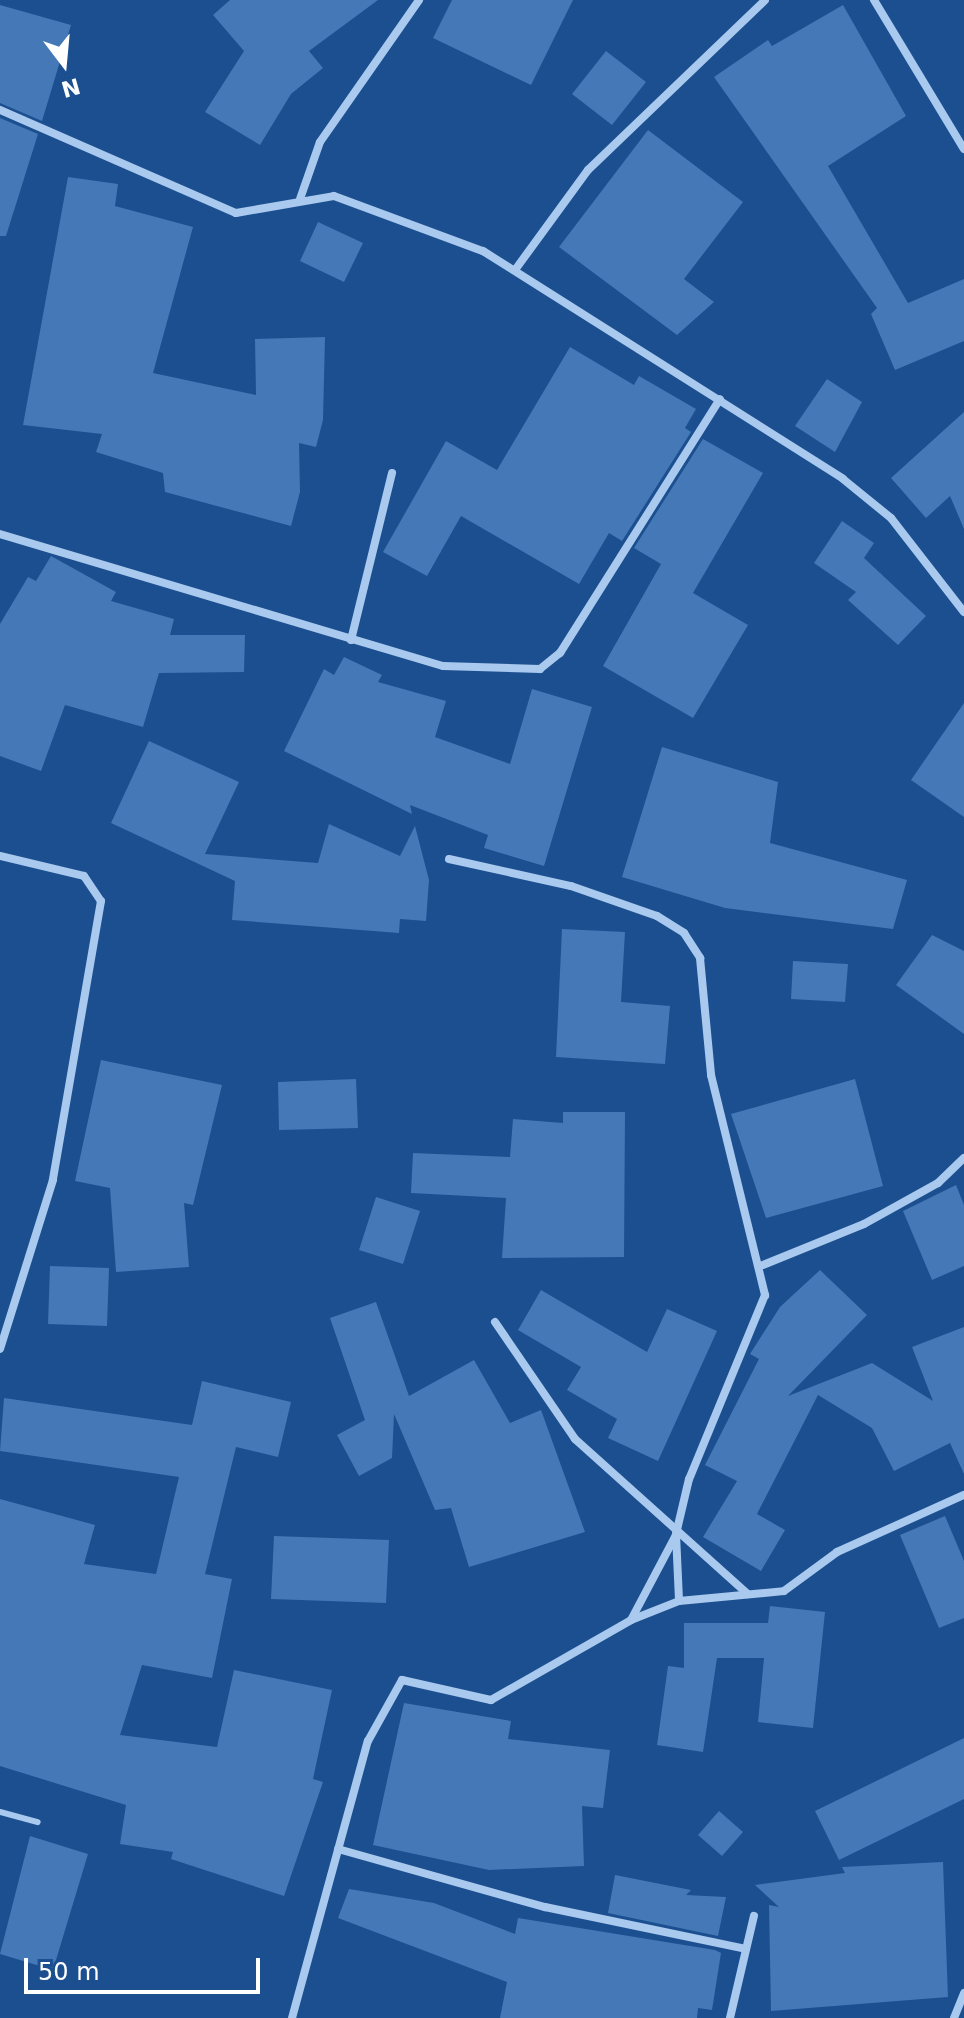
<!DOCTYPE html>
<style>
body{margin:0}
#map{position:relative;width:964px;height:2018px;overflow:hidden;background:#1b4f8f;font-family:"DejaVu Sans",sans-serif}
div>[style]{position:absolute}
.building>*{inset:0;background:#4478b7}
.lane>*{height:6px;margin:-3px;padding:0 3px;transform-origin:3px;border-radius:3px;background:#a9c9ee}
.street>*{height:8px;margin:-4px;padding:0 4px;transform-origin:4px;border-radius:4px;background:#a9c9ee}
span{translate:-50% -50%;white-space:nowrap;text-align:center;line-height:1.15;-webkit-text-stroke:6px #1b4f8f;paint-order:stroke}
.north{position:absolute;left:24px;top:24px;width:80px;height:80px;-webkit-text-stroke:6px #1b4f8f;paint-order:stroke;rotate:164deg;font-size:22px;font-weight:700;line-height:32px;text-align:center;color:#fff}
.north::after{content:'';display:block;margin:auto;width:28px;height:36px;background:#fff;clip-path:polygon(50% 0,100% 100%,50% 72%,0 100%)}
.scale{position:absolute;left:24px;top:1958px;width:236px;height:36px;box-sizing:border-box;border:4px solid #fff;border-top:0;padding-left:10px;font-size:24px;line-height:28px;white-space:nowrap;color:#fff;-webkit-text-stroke:6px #1b4f8f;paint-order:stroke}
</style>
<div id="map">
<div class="building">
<div style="clip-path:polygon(230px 0,378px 0,309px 51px,323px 68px,291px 94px,260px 145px,205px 112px,244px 51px,213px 15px)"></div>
<div style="clip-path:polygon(452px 0,573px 0,531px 85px,433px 38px)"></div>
<div style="clip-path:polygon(0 5px,71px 25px,42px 121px,0 103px)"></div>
<div style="clip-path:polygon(843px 5px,906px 116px,828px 166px,908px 303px,964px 279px,964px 341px,895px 370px,871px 314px,877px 308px,714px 77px,768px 40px,772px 46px)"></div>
<div style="clip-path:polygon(606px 51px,646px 82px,612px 125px,572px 94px)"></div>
<div style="clip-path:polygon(0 118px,38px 134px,6px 236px,0 236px)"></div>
<div style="clip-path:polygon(648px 130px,743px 202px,684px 279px,714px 302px,677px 335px,559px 247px)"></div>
<div style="clip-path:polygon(68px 177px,118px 184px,115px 206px,193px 227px,153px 373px,256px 395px,255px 339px,325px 337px,323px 420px,316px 447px,299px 443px,300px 492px,291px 526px,165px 492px,163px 473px,96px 452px,102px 434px,23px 425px)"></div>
<div style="clip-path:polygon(318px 222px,363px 243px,344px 282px,300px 261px)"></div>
<div style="clip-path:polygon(570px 347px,634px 385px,639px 376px,696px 409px,685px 428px,691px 432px,622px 541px,609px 533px,579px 584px,461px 516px,427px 576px,383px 552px,446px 441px,497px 470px)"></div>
<div style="clip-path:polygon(827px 379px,862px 402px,835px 452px,795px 426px)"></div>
<div style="clip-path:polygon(964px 412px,964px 529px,950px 496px,926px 518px,891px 478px)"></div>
<div style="clip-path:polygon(703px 439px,763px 473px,693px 593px,748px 625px,693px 718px,603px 666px,661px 564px,634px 548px)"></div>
<div style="clip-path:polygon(842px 521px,874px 543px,864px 558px,926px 616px,898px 645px,848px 600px,856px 592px,814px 563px)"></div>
<div style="clip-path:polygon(51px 556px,116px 592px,111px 601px,174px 619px,170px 635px,245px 635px,244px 672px,159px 673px,143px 727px,65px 705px,41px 771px,0 756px,0 624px,28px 577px,36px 581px)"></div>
<div style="clip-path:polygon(344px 657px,382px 675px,378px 682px,446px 701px,435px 737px,510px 764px,532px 689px,592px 707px,544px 866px,484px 848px,488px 835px,410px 805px,412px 814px,284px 751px,324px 669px,334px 675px)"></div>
<div style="clip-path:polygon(964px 703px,964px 817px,911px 780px)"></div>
<div style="clip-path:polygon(149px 741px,239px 782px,205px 854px,318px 863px,329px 824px,400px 856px,415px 826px,429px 880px,426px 921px,400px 919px,399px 933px,232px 920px,235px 881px,111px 823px)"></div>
<div style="clip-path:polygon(662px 747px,778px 782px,770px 843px,907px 880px,893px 929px,725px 908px,622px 877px)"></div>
<div style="clip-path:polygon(562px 929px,625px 932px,621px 1002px,670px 1006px,665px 1064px,556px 1057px)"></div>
<div style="clip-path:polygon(932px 935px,964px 951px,964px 1034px,896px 985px)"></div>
<div style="clip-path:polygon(793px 961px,848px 964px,845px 1002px,791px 999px)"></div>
<div style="clip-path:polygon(101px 1060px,222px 1085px,193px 1205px,184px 1203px,189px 1267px,116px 1272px,110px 1188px,75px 1181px)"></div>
<div style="clip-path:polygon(356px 1079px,358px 1128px,279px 1130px,278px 1082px)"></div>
<div style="clip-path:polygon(855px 1079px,883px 1186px,766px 1218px,731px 1114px)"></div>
<div style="clip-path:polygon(563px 1112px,625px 1112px,624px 1257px,502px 1258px,506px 1198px,411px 1193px,413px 1153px,510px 1157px,513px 1119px,563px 1123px)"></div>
<div style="clip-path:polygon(956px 1185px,964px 1205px,964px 1266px,932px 1280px,903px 1211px)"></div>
<div style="clip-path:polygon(376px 1197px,420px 1211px,403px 1264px,359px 1250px)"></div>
<div style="clip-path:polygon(50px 1266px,109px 1268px,107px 1326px,48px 1324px)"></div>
<div style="clip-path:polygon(820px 1270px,867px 1315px,788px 1396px,872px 1363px,933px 1401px,912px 1347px,964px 1327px,964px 1474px,950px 1443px,894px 1471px,872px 1428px,818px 1395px,757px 1514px,785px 1530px,761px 1571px,703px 1537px,737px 1481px,705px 1465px,759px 1359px,750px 1354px,780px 1307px)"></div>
<div style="clip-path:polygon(541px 1290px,647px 1352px,667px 1309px,717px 1331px,658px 1461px,608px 1438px,617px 1419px,567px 1390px,581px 1367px,518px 1330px)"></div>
<div style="clip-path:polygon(376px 1302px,409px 1396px,474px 1360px,510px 1423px,541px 1410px,585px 1532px,469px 1567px,451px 1508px,435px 1510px,394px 1414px,392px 1458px,359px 1476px,337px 1435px,365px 1420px,330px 1318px)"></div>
<div style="clip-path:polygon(202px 1381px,291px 1402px,278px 1457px,236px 1447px,205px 1574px,232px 1579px,212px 1678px,142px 1665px,120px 1735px,217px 1747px,234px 1670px,332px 1690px,313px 1779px,323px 1782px,284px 1896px,171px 1859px,173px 1852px,120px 1844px,126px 1805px,0 1766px,0 1499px,95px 1525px,84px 1564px,156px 1574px,179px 1477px,0 1451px,4px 1398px,192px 1425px)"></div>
<div style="clip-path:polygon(945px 1516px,964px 1561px,964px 1618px,939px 1628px,900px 1535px)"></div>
<div style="clip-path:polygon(274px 1536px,389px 1540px,386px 1603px,271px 1599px)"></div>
<div style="clip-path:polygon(770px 1606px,825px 1612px,813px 1728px,758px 1722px,764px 1658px,717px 1658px,703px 1752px,657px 1745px,668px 1666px,684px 1668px,684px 1623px,768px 1623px)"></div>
<div style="clip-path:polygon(404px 1703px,511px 1721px,508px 1739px,610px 1750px,603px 1808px,582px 1806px,584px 1866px,489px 1870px,373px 1845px)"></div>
<div style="clip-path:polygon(964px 1738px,964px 1799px,839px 1860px,815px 1811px)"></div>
<div style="clip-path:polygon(719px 1811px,743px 1832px,722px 1856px,698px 1835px)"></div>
<div style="clip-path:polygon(30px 1836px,88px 1854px,53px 1970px,0 1954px)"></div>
<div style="clip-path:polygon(943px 1862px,948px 1997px,771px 2011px,769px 1905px,779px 1907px,755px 1885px,845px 1873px,842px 1867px)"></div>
<div style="clip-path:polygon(615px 1875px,691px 1890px,686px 1895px,726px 1897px,718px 1936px,608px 1913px)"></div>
<div style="clip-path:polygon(349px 1889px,434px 1903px,515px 1934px,518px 1918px,715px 1950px,721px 1953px,712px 2010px,698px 2008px,697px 2018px,500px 2018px,507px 1982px,338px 1918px)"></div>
</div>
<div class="lane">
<div style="left:0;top:1812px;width:39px;rotate:15deg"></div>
</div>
<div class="street">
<div style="left:874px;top:0;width:174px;rotate:58.9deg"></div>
<div style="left:0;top:110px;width:257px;rotate:23.6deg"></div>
<div style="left:236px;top:213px;width:99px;rotate:-9.8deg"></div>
<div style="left:334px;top:196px;width:159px;rotate:20.3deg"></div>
<div style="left:483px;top:251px;width:426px;rotate:32.3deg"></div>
<div style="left:843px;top:479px;width:62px;rotate:39.1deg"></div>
<div style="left:891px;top:518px;width:119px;rotate:52.2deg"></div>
<div style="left:300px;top:199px;width:60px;rotate:-70.7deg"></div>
<div style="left:320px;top:142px;width:173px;rotate:-55.1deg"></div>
<div style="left:515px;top:270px;width:124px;rotate:-53.9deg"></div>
<div style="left:588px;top:170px;width:245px;rotate:-43.8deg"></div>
<div style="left:0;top:534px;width:462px;rotate:16.6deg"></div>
<div style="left:443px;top:666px;width:97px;rotate:1.8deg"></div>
<div style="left:540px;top:669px;width:26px;rotate:-39deg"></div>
<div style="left:560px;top:653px;width:300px;rotate:-57.8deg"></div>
<div style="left:351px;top:640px;width:172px;rotate:-76.2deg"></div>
<div style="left:0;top:856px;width:86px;rotate:13.4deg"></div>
<div style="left:84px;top:876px;width:30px;rotate:56deg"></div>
<div style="left:101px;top:901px;width:283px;rotate:99.8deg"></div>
<div style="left:53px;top:1180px;width:177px;rotate:107.4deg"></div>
<div style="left:449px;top:859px;width:125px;rotate:12.5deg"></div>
<div style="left:571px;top:886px;width:91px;rotate:19.2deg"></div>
<div style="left:657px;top:916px;width:32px;rotate:32deg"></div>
<div style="left:684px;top:933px;width:30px;rotate:57deg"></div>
<div style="left:700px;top:958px;width:118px;rotate:84.6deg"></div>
<div style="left:711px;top:1075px;width:227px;rotate:76.2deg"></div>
<div style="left:765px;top:1295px;width:199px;rotate:112.4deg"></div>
<div style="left:689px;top:1479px;width:57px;rotate:103.3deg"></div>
<div style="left:676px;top:1534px;width:67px;rotate:87.4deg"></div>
<div style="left:763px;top:1265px;width:109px;rotate:-22.1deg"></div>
<div style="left:864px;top:1224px;width:85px;rotate:-29deg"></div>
<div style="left:938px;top:1183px;width:36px;rotate:-44deg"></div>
<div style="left:495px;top:1322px;width:142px;rotate:55.6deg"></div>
<div style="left:575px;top:1439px;width:232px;rotate:41.9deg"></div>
<div style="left:631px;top:1620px;width:96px;rotate:-62.1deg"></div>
<div style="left:338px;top:1849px;width:215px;rotate:15.7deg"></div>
<div style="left:545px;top:1907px;width:205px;rotate:11.8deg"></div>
<div style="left:292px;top:2018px;width:287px;rotate:-74.7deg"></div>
<div style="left:368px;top:1741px;width:70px;rotate:-60.9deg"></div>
<div style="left:402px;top:1680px;width:91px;rotate:12.7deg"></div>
<div style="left:491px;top:1700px;width:161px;rotate:-29.7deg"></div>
<div style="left:631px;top:1620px;width:52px;rotate:-21.6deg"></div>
<div style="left:679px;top:1601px;width:105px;rotate:-5.4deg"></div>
<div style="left:784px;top:1591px;width:66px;rotate:-36.3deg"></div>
<div style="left:837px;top:1552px;width:139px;rotate:-24.2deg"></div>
<div style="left:730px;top:2018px;width:105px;rotate:-76.8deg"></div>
<div style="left:954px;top:2018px;width:27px;rotate:-68deg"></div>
</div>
<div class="north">N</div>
<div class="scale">50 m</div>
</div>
